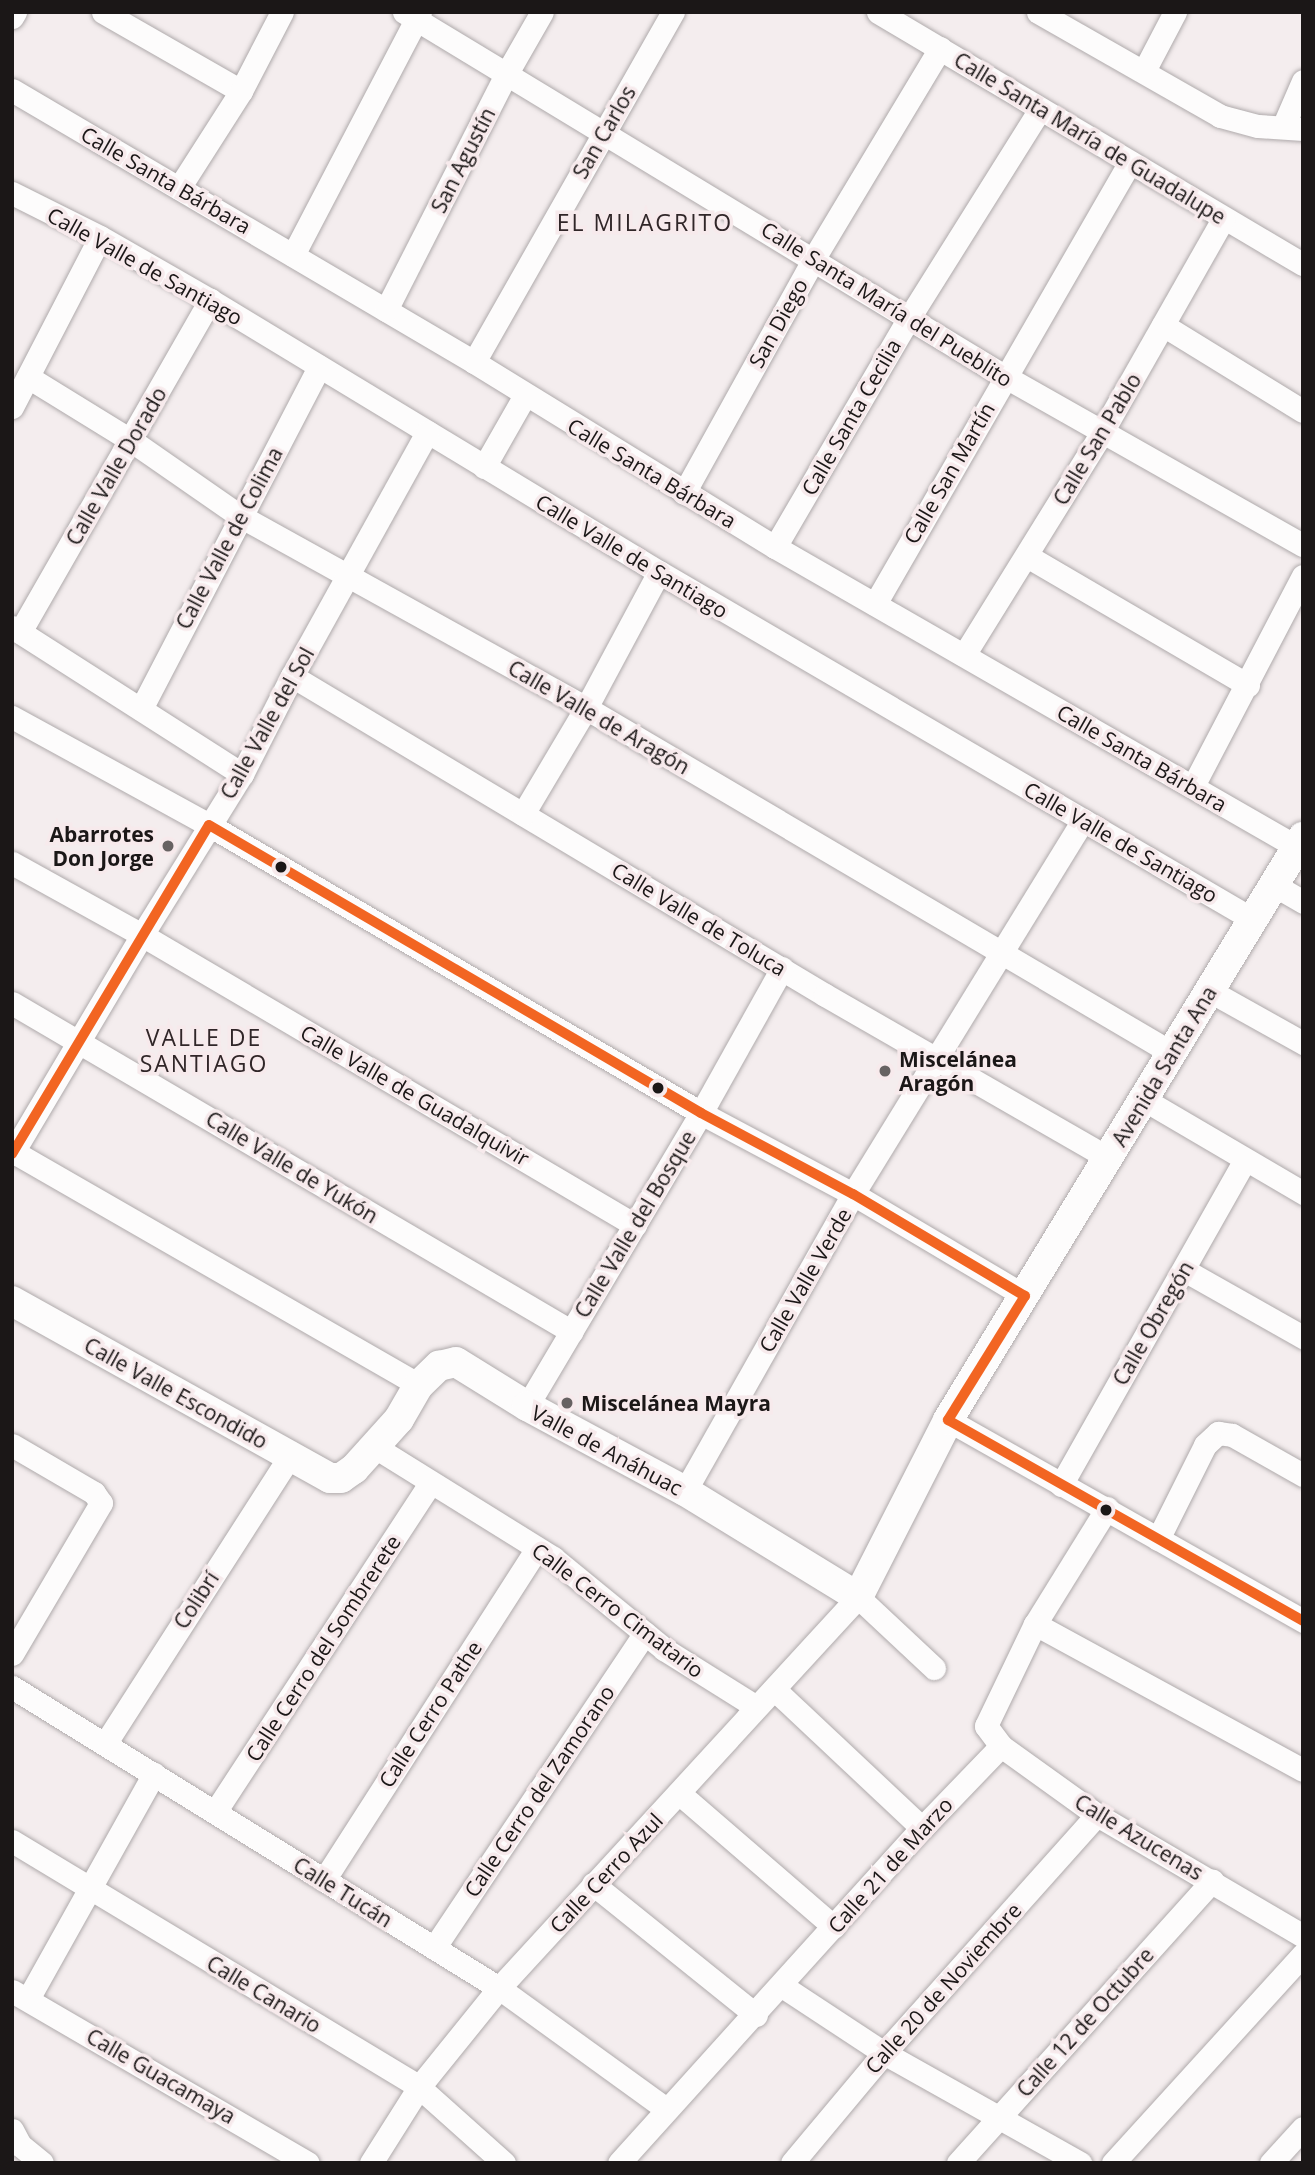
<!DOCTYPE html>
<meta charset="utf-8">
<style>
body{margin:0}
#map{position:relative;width:1315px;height:2175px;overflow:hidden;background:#f4edee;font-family:"Open Sans",sans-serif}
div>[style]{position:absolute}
.roads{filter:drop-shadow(0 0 2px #afaaab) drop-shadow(0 0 2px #afaaab)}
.minor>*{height:23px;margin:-11.5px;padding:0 11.5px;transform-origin:11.5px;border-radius:11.5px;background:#fdfcfc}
.tertiary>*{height:30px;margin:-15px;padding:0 15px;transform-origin:15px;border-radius:15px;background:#fdfcfc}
.bus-1>*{height:10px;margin:-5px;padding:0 5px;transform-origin:5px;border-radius:5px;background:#f26522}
.dots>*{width:19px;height:19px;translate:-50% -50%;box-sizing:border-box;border:4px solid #f7eaec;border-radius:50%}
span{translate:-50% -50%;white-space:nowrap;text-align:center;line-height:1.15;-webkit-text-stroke:7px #f7eaec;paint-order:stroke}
.street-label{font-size:21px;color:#1b1717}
.poi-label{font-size:21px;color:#1b1717;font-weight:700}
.right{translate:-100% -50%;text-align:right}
.left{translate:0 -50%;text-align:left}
.neighbourhood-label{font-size:23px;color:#302628;letter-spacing:2px}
.frame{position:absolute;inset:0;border:14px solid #1b1717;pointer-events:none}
</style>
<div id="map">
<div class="roads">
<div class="minor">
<div style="left:103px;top:12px;width:159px;rotate:29.8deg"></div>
<div style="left:404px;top:12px;width:702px;rotate:31.24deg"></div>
<div style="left:1004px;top:376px;width:343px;rotate:29.5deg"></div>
<div style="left:878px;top:12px;width:494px;rotate:30.7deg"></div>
<div style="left:1038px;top:12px;width:210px;rotate:29.7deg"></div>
<div style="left:1220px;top:116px;width:39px;rotate:15deg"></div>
<div style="left:1258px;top:126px;width:45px;rotate:3.8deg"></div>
<div style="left:12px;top:17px;width:6px;rotate:-59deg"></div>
<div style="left:1144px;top:71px;width:67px;rotate:-62.3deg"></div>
<div style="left:12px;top:90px;width:536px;rotate:30.49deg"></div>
<div style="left:474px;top:362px;width:353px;rotate:31.6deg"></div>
<div style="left:775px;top:547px;width:602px;rotate:29.89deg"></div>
<div style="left:1283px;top:127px;width:50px;rotate:-66.5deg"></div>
<div style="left:179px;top:188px;width:115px;rotate:-57.4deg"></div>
<div style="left:241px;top:91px;width:89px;rotate:-62.6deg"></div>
<div style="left:12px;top:193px;width:98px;rotate:26.6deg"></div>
<div style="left:100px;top:237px;width:127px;rotate:29.8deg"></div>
<div style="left:210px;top:300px;width:525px;rotate:31.21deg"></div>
<div style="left:659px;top:572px;width:687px;rotate:30.33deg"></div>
<div style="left:293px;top:255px;width:274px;rotate:-62.4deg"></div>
<div style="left:386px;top:310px;width:266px;rotate:-63deg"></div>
<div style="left:507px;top:73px;width:70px;rotate:-60.2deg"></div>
<div style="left:1163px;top:325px;width:164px;rotate:31.6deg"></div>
<div style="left:474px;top:362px;width:403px;rotate:-60.4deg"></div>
<div style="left:28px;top:377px;width:122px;rotate:31.6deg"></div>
<div style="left:132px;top:441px;width:131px;rotate:34.8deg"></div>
<div style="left:240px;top:516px;width:396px;rotate:29deg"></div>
<div style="left:586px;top:708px;width:680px;rotate:30.49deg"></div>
<div style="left:12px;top:407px;width:191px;rotate:-62.6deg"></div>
<div style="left:484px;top:467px;width:83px;rotate:-60.3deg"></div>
<div style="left:684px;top:493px;width:269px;rotate:-61deg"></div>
<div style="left:814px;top:258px;width:245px;rotate:-59deg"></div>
<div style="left:775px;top:547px;width:265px;rotate:-59.7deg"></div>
<div style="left:909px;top:318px;width:247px;rotate:-57.9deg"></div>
<div style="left:1027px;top:556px;width:256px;rotate:30.3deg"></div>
<div style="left:875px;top:604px;width:510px;rotate:-60.02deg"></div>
<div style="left:12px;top:627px;width:273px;rotate:32.6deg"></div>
<div style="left:20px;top:632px;width:383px;rotate:-60.2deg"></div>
<div style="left:964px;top:655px;width:262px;rotate:-58.2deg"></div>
<div style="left:1102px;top:432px;width:245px;rotate:-60.4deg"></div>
<div style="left:292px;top:676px;width:621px;rotate:30.9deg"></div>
<div style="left:825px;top:995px;width:327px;rotate:29.9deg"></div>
<div style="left:141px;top:709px;width:386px;rotate:-62.5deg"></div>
<div style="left:12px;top:717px;width:225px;rotate:28.7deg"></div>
<div style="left:209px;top:825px;width:570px;rotate:30.34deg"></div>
<div style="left:701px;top:1113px;width:172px;rotate:28.1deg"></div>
<div style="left:853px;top:1194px;width:200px;rotate:30.7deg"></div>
<div style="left:1193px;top:786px;width:237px;rotate:-62.4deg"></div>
<div style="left:523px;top:814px;width:123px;rotate:-59.3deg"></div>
<div style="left:586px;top:708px;width:154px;rotate:-61.8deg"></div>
<div style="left:12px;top:863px;width:149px;rotate:29deg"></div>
<div style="left:142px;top:935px;width:572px;rotate:30.47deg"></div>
<div style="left:1274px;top:885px;width:34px;rotate:30deg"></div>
<div style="left:1210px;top:991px;width:107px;rotate:29.2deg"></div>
<div style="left:12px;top:1003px;width:649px;rotate:30.43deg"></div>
<div style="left:1143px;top:1099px;width:186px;rotate:30.4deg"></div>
<div style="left:12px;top:1151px;width:469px;rotate:29.9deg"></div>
<div style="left:12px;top:1154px;width:255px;rotate:-59.3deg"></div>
<div style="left:142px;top:935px;width:190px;rotate:-58.2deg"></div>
<div style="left:242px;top:774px;width:110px;rotate:-63deg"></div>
<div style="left:292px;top:676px;width:279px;rotate:-61deg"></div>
<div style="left:1184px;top:1270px;width:137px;rotate:29.4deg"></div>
<div style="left:527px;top:1406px;width:341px;rotate:-59.3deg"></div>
<div style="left:701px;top:1113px;width:166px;rotate:-60.8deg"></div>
<div style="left:948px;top:1420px;width:408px;rotate:29.5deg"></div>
<div style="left:12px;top:1445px;width:95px;rotate:30.3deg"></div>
<div style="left:94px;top:1493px;width:12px;rotate:55deg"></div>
<div style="left:101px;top:1503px;width:175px;rotate:120.5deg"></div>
<div style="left:375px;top:1447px;width:210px;rotate:31.9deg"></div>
<div style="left:553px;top:1558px;width:144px;rotate:39.3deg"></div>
<div style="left:664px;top:1649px;width:107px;rotate:32.1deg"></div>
<div style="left:1061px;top:1485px;width:372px;rotate:-60.5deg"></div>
<div style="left:685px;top:1491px;width:341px;rotate:-60.5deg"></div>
<div style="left:853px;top:1194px;width:439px;rotate:-58.4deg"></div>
<div style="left:1107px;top:1508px;width:137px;rotate:121.8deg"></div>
<div style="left:1035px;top:1624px;width:113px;rotate:115.7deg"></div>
<div style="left:986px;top:1726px;width:25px;rotate:53deg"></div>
<div style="left:1001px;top:1746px;width:118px;rotate:35.7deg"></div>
<div style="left:1097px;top:1815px;width:239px;rotate:30.4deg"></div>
<div style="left:1158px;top:1539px;width:105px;rotate:-63.4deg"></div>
<div style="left:1205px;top:1445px;width:18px;rotate:-43deg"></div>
<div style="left:1218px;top:1433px;width:14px;rotate:8deg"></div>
<div style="left:1232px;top:1435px;width:81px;rotate:29.4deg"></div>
<div style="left:1035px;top:1624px;width:305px;rotate:28.6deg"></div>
<div style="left:12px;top:1687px;width:573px;rotate:31.72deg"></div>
<div style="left:499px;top:1988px;width:206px;rotate:35.9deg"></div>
<div style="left:774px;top:1689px;width:203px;rotate:43.2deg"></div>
<div style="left:105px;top:1744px;width:341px;rotate:-57.3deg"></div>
<div style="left:680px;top:1794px;width:203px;rotate:40.8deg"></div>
<div style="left:215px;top:1812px;width:393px;rotate:-56.8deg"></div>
<div style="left:12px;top:1841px;width:476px;rotate:31.1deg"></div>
<div style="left:419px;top:2087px;width:114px;rotate:41.8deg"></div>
<div style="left:324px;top:1880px;width:394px;rotate:-57.3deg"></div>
<div style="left:593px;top:1884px;width:209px;rotate:38.8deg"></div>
<div style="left:434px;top:1948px;width:379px;rotate:-56.2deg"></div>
<div style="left:782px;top:1986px;width:122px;rotate:33.3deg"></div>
<div style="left:884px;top:2053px;width:225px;rotate:29.3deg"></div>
<div style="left:12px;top:1991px;width:342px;rotate:30.2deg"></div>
<div style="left:28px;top:1999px;width:258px;rotate:-60.8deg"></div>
<div style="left:12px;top:2130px;width:17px;rotate:62deg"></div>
<div style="left:20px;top:2145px;width:28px;rotate:39deg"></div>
<div style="left:371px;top:2163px;width:90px;rotate:-57.7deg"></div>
<div style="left:419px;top:2087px;width:127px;rotate:-51.1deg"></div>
<div style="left:499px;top:1988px;width:531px;rotate:-47.44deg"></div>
<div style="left:858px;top:1597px;width:104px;rotate:43.1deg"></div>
<div style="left:619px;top:2163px;width:452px;rotate:-47.9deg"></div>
<div style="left:922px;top:1828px;width:114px;rotate:-46.1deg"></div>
<div style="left:792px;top:2163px;width:143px;rotate:-50.1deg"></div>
<div style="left:884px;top:2053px;width:319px;rotate:-48.2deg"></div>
<div style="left:958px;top:2163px;width:380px;rotate:-48deg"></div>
<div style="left:1113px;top:2163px;width:282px;rotate:-47.7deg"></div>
<div style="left:1271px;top:2163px;width:47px;rotate:-47.6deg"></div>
</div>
<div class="tertiary">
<div style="left:12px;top:1301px;width:364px;rotate:29.1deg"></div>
<div style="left:330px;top:1478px;width:11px"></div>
<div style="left:341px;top:1478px;width:16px;rotate:-35deg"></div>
<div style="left:354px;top:1469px;width:67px;rotate:-48deg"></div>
<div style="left:399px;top:1419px;width:39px;rotate:-60deg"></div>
<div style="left:419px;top:1385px;width:28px;rotate:-44deg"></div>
<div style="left:439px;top:1366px;width:17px;rotate:-13deg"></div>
<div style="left:456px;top:1362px;width:84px;rotate:31.8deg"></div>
<div style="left:527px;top:1406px;width:179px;rotate:28.3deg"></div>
<div style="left:685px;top:1491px;width:203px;rotate:31.5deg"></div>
<div style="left:858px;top:1597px;width:199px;rotate:-63deg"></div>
<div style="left:948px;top:1420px;width:683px;rotate:-58.66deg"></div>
</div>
</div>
<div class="bus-1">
<div style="left:209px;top:825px;width:570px;rotate:30.34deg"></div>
<div style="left:701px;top:1113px;width:172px;rotate:28.1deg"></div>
<div style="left:853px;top:1194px;width:200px;rotate:30.7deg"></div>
<div style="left:12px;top:1154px;width:383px;rotate:-59.1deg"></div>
<div style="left:948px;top:1420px;width:408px;rotate:29.5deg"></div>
<div style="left:948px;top:1420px;width:146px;rotate:-58.2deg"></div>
</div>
<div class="dots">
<div style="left:168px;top:846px;background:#676262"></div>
<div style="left:281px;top:867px;background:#1b1717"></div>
<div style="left:885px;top:1071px;background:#676262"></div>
<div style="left:658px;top:1088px;background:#1b1717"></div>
<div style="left:567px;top:1403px;background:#676262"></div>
<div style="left:1106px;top:1510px;background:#1b1717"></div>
</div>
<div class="street-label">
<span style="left:604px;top:132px;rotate:-60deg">San Carlos</span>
<span style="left:1090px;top:138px;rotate:31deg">Calle Santa María de Guadalupe</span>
<span style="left:463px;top:160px;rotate:-63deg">San Agustín</span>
<span style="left:166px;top:180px;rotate:30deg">Calle Santa Bárbara</span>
<span style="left:145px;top:266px;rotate:29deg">Calle Valle de Santiago</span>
<span style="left:887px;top:304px;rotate:32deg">Calle Santa María del Pueblito</span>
<span style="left:778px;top:323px;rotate:-61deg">San Diego</span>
<span style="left:851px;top:417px;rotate:-60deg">Calle Santa Cecilia</span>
<span style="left:1097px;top:439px;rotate:-59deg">Calle San Pablo</span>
<span style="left:116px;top:466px;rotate:-60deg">Calle Valle Dorado</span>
<span style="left:652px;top:473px;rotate:31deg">Calle Santa Bárbara</span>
<span style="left:949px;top:473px;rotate:-60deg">Calle San Martín</span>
<span style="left:229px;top:538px;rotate:-62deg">Calle Valle de Colima</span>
<span style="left:632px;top:556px;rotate:31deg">Calle Valle de Santiago</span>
<span style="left:599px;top:717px;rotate:30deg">Calle Valle de Aragón</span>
<span style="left:267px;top:723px;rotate:-61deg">Calle Valle del Sol</span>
<span style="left:1142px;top:758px;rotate:30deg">Calle Santa Bárbara</span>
<span style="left:1121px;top:842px;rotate:30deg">Calle Valle de Santiago</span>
<span style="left:699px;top:919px;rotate:31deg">Calle Valle de Toluca</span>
<span style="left:1164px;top:1066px;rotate:-59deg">Avenida Santa Ana</span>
<span style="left:415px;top:1095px;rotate:30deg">Calle Valle de Guadalquivir</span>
<span style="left:292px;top:1167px;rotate:31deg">Calle Valle de Yukón</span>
<span style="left:635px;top:1224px;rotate:-59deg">Calle Valle del Bosque</span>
<span style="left:805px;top:1280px;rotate:-60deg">Calle Valle Verde</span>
<span style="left:1153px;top:1323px;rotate:-60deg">Calle Obregón</span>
<span style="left:176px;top:1393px;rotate:29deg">Calle Valle Escondido</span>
<span style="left:607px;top:1450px;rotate:28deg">Valle de Anáhuac</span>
<span style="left:196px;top:1600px;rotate:-57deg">Colibrí</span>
<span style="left:618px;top:1610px;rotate:37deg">Calle Cerro Cimatario</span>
<span style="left:323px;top:1648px;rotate:-57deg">Calle Cerro del Sombrerete</span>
<span style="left:430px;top:1714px;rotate:-57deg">Calle Cerro Pathe</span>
<span style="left:539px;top:1791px;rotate:-56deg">Calle Cerro del Zamorano</span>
<span style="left:1139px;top:1837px;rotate:31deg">Calle Azucenas</span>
<span style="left:890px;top:1865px;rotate:-48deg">Calle 21 de Marzo</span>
<span style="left:606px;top:1873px;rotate:-47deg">Calle Cerro Azul</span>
<span style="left:343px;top:1892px;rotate:32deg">Calle Tucán</span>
<span style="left:943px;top:1988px;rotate:-48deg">Calle 20 de Noviembre</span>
<span style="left:264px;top:1994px;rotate:31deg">Calle Canario</span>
<span style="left:1085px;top:2022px;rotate:-48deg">Calle 12 de Octubre</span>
<span style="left:161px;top:2076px;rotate:30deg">Calle Guacamaya</span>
</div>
<div class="poi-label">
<span class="right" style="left:154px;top:846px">Abarrotes<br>Don Jorge</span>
<span class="left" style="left:899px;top:1071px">Miscelánea<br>Aragón</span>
<span class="left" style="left:581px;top:1403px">Miscelánea Mayra</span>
</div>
<div class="neighbourhood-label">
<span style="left:645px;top:222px">EL MILAGRITO</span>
<span style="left:204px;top:1050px">VALLE DE<br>SANTIAGO</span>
</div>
<div class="frame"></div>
</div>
